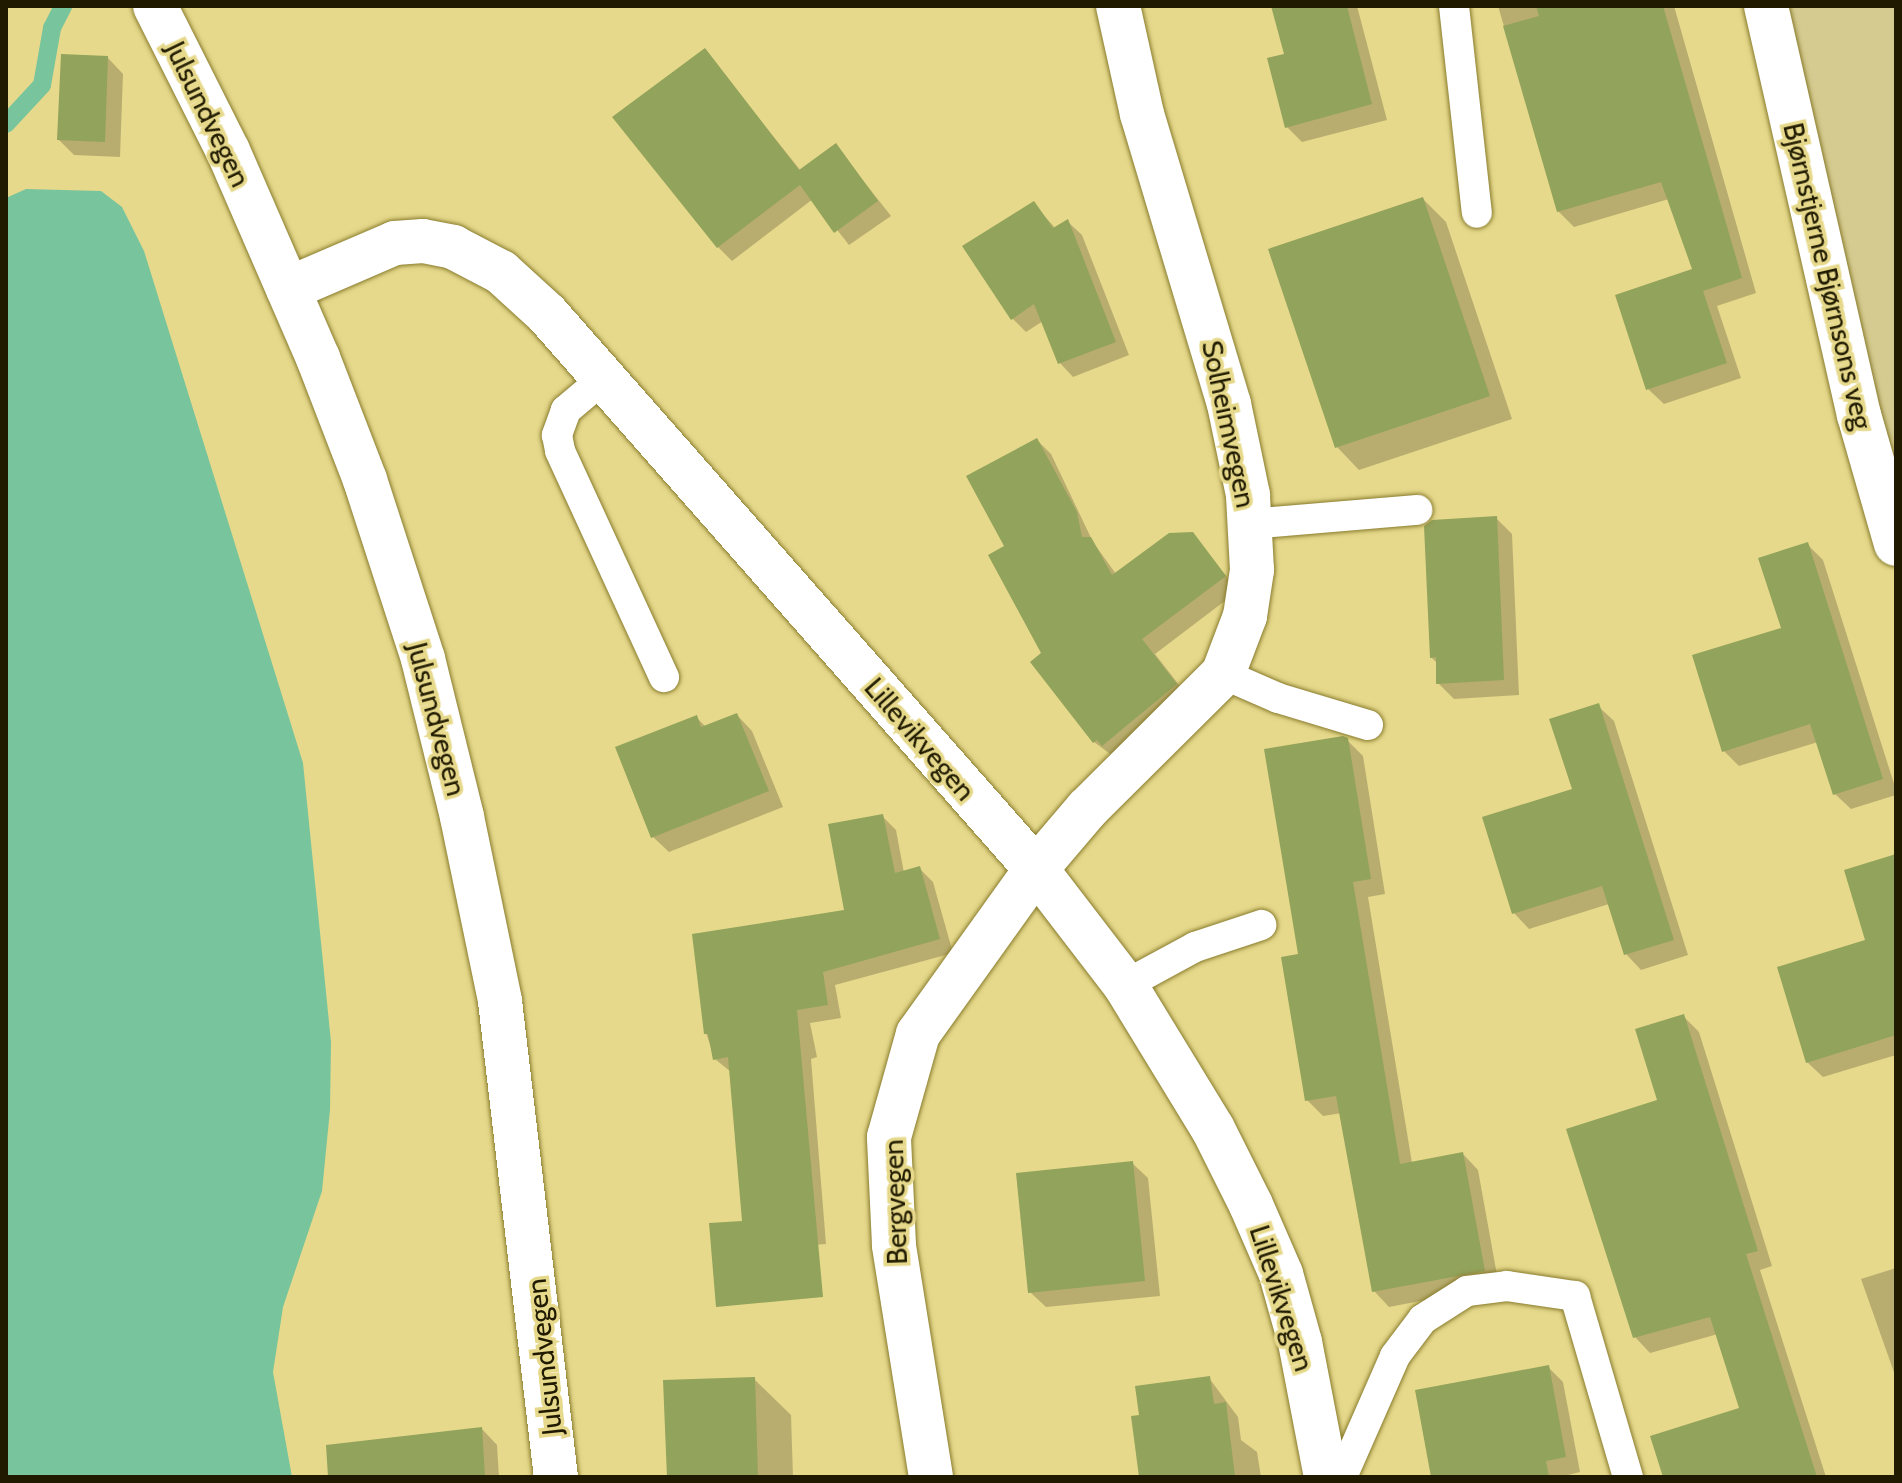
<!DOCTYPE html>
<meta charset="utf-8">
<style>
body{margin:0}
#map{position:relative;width:1902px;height:1483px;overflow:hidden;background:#e6d98b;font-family:Cabin,sans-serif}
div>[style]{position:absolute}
.green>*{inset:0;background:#d5cb90}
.water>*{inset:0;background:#78c49c}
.shadow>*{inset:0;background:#0003}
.stream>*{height:18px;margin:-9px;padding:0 9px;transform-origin:9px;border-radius:9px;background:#78c49c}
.building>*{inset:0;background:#92a35b}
.roads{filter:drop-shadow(0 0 2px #897c2e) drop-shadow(0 0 2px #897c2e)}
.service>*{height:30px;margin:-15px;padding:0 15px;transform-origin:15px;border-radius:15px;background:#fff}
.minor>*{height:44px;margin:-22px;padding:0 22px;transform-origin:22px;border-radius:22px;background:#fff}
.primary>*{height:44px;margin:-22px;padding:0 22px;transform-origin:22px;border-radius:22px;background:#fff}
span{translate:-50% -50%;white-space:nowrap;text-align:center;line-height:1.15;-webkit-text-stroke:7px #e6d98b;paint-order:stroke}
.street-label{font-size:28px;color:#201a00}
.frame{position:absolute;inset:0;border:8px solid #201a00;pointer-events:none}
</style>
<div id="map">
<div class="green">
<div style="clip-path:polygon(1757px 6px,1896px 6px,1896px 544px)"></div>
</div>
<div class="water">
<div style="clip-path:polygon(26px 189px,101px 191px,122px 207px,144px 251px,303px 763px,331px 1042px,330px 1110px,322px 1191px,283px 1307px,273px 1372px,292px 1477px,6px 1477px,6px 198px)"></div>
</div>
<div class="shadow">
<div style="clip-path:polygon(1273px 6px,1357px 6px,1387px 120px,1302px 142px,1287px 127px,1286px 56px)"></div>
<div style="clip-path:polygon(1498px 6px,1674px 6px,1756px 293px,1717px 306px,1741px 378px,1664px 404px,1648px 389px,1694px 270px,1669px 199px,1574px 227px,1558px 211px)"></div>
<div style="clip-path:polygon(704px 50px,801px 171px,836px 146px,891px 216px,849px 245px,813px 199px,732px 261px,718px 247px)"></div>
<div style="clip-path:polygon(108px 58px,123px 74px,120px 157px,74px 155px,59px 140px)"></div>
<div style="clip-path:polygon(1423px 199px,1446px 222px,1512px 419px,1359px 470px,1337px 447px)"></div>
<div style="clip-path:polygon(1034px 204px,1056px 229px,1068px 222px,1082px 235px,1129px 355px,1073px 377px,1060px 363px,1043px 321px,1026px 332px,1012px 318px)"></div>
<div style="clip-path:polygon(1037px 440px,1051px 454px,1093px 542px,1116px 574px,1193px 534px,1238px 591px,1155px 654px,1190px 699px,1117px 759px,1094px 742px,1044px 654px,1007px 547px)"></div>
<div style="clip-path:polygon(1496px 518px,1512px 534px,1519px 695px,1454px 699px,1438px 683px,1438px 664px,1431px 657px)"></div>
<div style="clip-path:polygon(1807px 544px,1823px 560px,1896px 790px,1896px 795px,1851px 809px,1835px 794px,1818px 742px,1739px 766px,1723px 750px,1783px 629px)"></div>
<div style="clip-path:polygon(1598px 706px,1614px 721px,1688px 955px,1641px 970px,1626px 954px,1609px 904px,1529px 929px,1514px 913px,1574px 790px)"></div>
<div style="clip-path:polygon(737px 715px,752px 731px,783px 807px,669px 852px,653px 837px,696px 717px,706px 727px)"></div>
<div style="clip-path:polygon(1347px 740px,1363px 756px,1385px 894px,1368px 897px,1412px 1163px,1463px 1154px,1478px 1170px,1499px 1286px,1389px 1307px,1374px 1291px,1342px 1113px,1323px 1116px,1307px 1100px,1300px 956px)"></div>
<div style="clip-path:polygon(882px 816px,896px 830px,904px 873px,919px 868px,933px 882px,953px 953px,835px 985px,841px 1018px,810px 1023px,817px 1057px,811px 1059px,826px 1244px,759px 1249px,731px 1072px,715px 1059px,706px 1033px,846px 911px)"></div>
<div style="clip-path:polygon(1896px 860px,1896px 1055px,1823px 1077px,1807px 1062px,1868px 942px)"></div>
<div style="clip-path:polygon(1683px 1016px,1699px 1032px,1772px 1266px,1760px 1270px,1826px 1477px,1665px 1477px,1742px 1409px,1718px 1334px,1650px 1353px,1635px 1337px,1659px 1101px)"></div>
<div style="clip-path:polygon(1132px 1163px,1148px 1178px,1160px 1296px,1046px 1307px,1030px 1292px)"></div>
<div style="clip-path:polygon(1896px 1268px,1896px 1378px,1861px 1279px)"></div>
<div style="clip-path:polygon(1548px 1367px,1563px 1382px,1580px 1472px,1560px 1477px,1433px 1477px)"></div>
<div style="clip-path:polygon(1209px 1378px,1238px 1417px,1241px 1440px,1257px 1452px,1261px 1477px,1141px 1477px,1141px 1416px)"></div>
<div style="clip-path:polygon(754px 1379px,791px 1415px,793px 1477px,669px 1477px)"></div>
<div style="clip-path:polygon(482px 1429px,497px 1445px,499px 1477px,406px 1477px)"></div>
</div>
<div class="stream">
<div style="left:6px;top:124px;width:53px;rotate:-47.3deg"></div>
<div style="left:42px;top:85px;width:58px;rotate:-80deg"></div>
<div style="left:52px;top:28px;width:25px;rotate:-63deg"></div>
</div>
<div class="building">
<div style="clip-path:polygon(1271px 6px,1347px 6px,1372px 104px,1285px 128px,1267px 58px,1284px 54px)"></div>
<div style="clip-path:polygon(1536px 6px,1663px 6px,1742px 278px,1703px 291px,1727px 363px,1646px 390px,1615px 295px,1692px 269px,1661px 182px,1557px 212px,1503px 26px,1539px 16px)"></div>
<div style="clip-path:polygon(705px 48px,799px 170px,836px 143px,878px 201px,834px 233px,800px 185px,717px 248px,612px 117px)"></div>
<div style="clip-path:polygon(61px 54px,108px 56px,105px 142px,57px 140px)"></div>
<div style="clip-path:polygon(1423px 197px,1490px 396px,1335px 448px,1268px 249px)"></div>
<div style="clip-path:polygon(1034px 201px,1053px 228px,1068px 219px,1116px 342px,1058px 364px,1034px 304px,1011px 320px,962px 246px)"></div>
<div style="clip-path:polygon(1037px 438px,1077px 512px,1082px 537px,1091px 537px,1112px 575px,1169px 533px,1193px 532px,1226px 576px,1142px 639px,1177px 684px,1102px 746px,1097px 740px,1093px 743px,1030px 662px,1041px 653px,988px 555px,1004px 546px,966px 476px)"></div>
<div style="clip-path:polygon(1497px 516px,1504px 680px,1436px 684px,1436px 657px,1430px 658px,1424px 526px,1432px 520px)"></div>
<div style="clip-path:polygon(1808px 542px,1883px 779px,1833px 795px,1810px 724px,1722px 752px,1692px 655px,1781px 628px,1758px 558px)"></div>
<div style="clip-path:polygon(1599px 703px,1674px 940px,1624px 955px,1602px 886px,1512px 914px,1482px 817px,1572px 789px,1549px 719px)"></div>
<div style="clip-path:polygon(737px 713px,769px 791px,651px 838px,615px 747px,697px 715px,701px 727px)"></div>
<div style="clip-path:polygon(1343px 736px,1348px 738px,1371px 879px,1353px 882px,1400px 1164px,1463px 1152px,1485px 1271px,1372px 1292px,1336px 1096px,1305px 1101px,1281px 957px,1298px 954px,1264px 749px)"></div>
<div style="clip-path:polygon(883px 814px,895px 873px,920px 866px,940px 939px,823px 972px,828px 1005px,797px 1010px,823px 1297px,716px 1307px,709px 1223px,742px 1221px,728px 1057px,713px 1060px,708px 1034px,704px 1034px,692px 934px,844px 910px,828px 824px)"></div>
<div style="clip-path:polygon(1896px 854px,1896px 1035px,1806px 1063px,1777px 967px,1865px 940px,1844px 870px)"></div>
<div style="clip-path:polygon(1684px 1014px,1758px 1251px,1746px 1254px,1817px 1477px,1663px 1477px,1650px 1436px,1739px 1408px,1710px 1317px,1633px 1338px,1566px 1129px,1657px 1100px,1635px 1029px)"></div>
<div style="clip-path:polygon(1133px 1161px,1145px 1281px,1028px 1293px,1016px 1173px)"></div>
<div style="clip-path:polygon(1549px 1365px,1566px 1457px,1546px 1461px,1549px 1477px,1431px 1477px,1415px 1390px)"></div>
<div style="clip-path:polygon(1210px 1376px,1214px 1404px,1226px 1402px,1235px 1477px,1139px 1477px,1131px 1416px,1139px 1415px,1135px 1386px)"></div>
<div style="clip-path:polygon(755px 1377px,758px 1477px,667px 1477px,663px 1380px)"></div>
<div style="clip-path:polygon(482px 1427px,485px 1477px,328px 1477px,326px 1445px)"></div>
</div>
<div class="roads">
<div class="service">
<div style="left:1454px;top:6px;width:208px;rotate:83.7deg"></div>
<div style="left:604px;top:378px;width:50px;rotate:139.9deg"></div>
<div style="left:566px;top:410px;width:27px;rotate:110deg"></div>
<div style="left:557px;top:435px;width:16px;rotate:79deg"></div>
<div style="left:560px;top:451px;width:249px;rotate:65.3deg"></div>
<div style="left:1249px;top:524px;width:169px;rotate:-4.8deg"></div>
<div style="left:1223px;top:674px;width:60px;rotate:23.6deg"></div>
<div style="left:1278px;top:698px;width:94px;rotate:16.7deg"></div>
<div style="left:1125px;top:985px;width:80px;rotate:-28.5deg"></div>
<div style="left:1195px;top:947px;width:70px;rotate:-18.4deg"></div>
<div style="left:1342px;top:1477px;width:132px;rotate:-66.3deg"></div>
<div style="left:1395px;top:1356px;width:46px;rotate:-52.9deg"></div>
<div style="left:1423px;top:1319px;width:52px;rotate:-32.5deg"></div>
<div style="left:1467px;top:1291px;width:40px;rotate:-7.1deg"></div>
<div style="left:1507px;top:1286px;width:69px;rotate:8.4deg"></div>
<div style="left:1575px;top:1296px;width:189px;rotate:73.7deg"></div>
</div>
<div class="minor">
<div style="left:1766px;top:6px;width:419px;rotate:77.2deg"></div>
<div style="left:1859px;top:415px;width:134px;rotate:74deg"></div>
<div style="left:288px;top:289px;width:116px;rotate:-23.3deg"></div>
<div style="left:395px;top:243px;width:28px;rotate:-4deg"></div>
<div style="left:423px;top:241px;width:31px;rotate:11deg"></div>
<div style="left:453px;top:247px;width:54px;rotate:27.5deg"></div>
<div style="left:501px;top:272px;width:62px;rotate:42.4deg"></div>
<div style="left:547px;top:314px;width:740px;rotate:48.62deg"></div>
<div style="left:1036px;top:869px;width:146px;rotate:52.5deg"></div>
<div style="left:1125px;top:985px;width:169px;rotate:58.6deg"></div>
<div style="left:1213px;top:1129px;width:85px;rotate:63.4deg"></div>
<div style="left:1251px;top:1205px;width:75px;rotate:66.5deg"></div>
<div style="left:1281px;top:1274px;width:71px;rotate:74.4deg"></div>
<div style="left:1300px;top:1342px;width:137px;rotate:79.1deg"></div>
<div style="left:931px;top:1477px;width:235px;rotate:-99.1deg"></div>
<div style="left:894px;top:1245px;width:108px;rotate:-92.7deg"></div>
<div style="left:889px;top:1137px;width:107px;rotate:-74.3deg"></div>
<div style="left:918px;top:1034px;width:203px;rotate:-54.4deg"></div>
<div style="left:1036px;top:869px;width:79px;rotate:-49.6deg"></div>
<div style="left:1087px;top:809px;width:192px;rotate:-44.8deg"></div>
<div style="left:1223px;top:674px;width:62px;rotate:-69.2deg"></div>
<div style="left:1245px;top:616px;width:47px;rotate:-81.3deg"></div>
<div style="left:1252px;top:570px;width:75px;rotate:-93.1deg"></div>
<div style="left:1248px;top:495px;width:93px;rotate:-101.8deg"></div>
<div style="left:1229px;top:404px;width:303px;rotate:-106.7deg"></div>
<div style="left:1142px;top:114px;width:111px;rotate:-102.5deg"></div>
</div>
<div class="primary">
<div style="left:155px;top:6px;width:162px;rotate:63.3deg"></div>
<div style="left:228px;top:151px;width:226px;rotate:66.5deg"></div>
<div style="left:318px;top:358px;width:131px;rotate:68.9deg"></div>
<div style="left:365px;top:480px;width:188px;rotate:72deg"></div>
<div style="left:423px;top:659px;width:163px;rotate:76.1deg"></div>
<div style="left:462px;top:817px;width:188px;rotate:78.3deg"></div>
<div style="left:500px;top:1001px;width:479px;rotate:83.3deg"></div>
</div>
</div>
<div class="street-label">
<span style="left:208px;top:114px;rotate:64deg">Julsundvegen</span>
<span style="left:1828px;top:276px;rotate:77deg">Bjørnstjerne Bjørnsons veg</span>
<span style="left:1229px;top:424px;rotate:78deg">Solheimvegen</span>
<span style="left:437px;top:719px;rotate:75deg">Julsundvegen</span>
<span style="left:920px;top:739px;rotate:49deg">Lillevikvegen</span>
<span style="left:895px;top:1202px;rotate:-92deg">Bergvegen</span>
<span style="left:1282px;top:1298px;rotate:72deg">Lillevikvegen</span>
<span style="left:544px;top:1357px;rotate:-96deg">Julsundvegen</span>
</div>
<div class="frame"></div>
</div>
